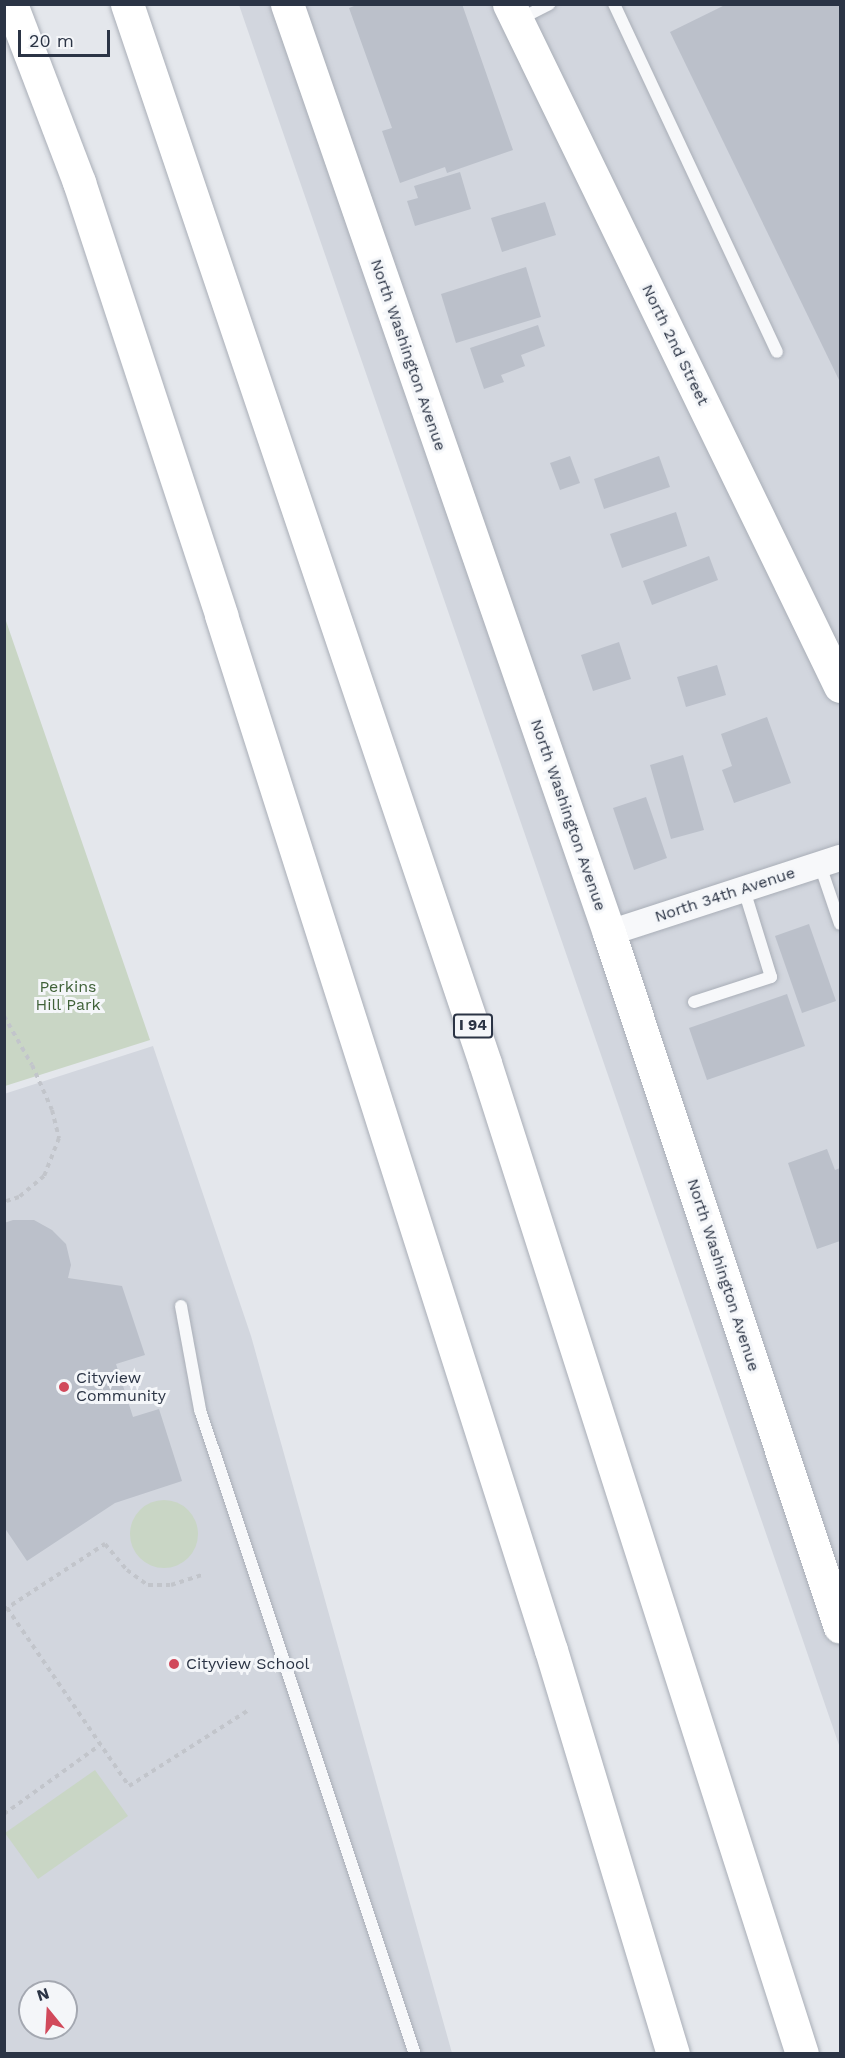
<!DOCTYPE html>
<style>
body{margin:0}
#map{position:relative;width:845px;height:2058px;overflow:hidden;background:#e4e7ec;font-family:"Work Sans",sans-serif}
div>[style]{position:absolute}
.built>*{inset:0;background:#d2d6de}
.green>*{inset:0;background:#c9d6c5}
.round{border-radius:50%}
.building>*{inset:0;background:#bbc0ca}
.path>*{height:4px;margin-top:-2px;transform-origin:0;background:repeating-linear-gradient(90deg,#c2c5cb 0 4.5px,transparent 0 9px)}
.roads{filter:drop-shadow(0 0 2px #a9aeb7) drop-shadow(0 0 2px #a9aeb7)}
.lane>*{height:12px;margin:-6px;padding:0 6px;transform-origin:6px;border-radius:6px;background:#f7f8fa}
.street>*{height:26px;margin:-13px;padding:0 13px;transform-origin:13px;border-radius:13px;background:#f7f8fa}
.secondary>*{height:33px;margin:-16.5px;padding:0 16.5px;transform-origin:16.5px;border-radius:16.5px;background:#fff}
.highway>*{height:33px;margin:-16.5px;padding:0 16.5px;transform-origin:16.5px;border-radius:16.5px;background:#fff}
.dots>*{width:16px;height:16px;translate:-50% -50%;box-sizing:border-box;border:3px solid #f4f6f9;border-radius:50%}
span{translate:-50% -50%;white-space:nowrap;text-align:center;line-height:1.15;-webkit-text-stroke:6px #f4f6f9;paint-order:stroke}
.shield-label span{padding:2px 4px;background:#f4f6f9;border:2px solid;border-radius:4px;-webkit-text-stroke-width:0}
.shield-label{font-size:15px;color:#2b3445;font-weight:700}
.street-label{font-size:16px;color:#2b3445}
.park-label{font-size:16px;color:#3f6138}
.poi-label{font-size:16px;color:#2b3445}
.left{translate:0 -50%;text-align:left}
.frame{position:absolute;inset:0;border:6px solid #2b3445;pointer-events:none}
.north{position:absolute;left:18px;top:1980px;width:60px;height:60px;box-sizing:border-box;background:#f4f6f9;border:2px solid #a4a8b1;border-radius:50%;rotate:342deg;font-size:16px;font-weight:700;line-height:24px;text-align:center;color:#2b3445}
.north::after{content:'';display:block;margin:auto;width:21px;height:27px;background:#d1495b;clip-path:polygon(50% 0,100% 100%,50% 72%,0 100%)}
.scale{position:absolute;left:18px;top:30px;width:92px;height:27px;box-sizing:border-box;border:3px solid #2b3445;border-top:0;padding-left:8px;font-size:18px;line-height:21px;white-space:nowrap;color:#2b3445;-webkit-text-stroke:4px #f4f6f9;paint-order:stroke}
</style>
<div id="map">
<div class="built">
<div style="clip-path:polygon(239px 5px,840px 5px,840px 1748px)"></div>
<div style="clip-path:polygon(evenodd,153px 1046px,251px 1336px,452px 2053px,5px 2053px,4px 1094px,153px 1046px,30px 1992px,66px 1992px,66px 2028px,30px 2028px,30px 1992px)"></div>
</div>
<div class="green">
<div style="clip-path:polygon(5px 618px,150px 1040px,5px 1086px)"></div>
<div class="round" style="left:130px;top:1500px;width:68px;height:68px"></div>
<div style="clip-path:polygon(95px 1770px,128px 1816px,38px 1879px,5px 1833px)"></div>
</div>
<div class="building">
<div style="clip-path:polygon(359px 4px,462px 4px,513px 150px,447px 173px,445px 167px,400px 183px,382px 131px,392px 128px,349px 8px)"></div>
<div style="clip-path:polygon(727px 4px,840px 4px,840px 382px,670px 32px)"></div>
<div style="clip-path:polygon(460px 172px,471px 209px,415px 226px,407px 201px,418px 198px,414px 186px)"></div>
<div style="clip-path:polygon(545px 202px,556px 235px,502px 252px,491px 218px)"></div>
<div style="clip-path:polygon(526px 267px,541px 317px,456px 343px,441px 294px)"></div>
<div style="clip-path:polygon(538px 325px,545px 346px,521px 355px,525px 366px,501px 375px,504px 382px,484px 389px,470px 348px)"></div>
<div style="clip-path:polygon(570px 456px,580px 483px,560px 490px,550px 463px)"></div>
<div style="clip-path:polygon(659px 456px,670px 487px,604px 509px,594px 479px)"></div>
<div style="clip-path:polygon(676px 512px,687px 546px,622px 568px,610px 534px)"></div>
<div style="clip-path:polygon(709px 556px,718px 580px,652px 605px,643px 581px)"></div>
<div style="clip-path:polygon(619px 642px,631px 679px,593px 691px,581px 655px)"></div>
<div style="clip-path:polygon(717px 665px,726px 695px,686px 707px,677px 677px)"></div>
<div style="clip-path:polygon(767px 717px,791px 783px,734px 803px,722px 770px,732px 766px,721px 734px)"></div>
<div style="clip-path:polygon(683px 755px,704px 830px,671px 839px,650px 765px)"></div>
<div style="clip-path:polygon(646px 797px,667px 858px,634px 870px,613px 808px)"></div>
<div style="clip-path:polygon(809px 924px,836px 1001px,802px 1013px,775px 936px)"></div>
<div style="clip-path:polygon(787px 994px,805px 1046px,707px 1080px,689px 1028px)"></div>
<div style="clip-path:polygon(827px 1149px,835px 1170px,840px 1168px,840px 1241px,817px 1249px,788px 1163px)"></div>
<div style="clip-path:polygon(13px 1220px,34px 1220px,52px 1230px,66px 1244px,71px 1265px,68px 1278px,122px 1286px,145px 1355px,116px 1364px,133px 1417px,159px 1409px,182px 1481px,115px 1503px,27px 1561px,4px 1527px,4px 1223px)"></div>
</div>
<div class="path">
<div style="left:4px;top:1016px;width:56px;rotate:60.3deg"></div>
<div style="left:32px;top:1065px;width:49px;rotate:66deg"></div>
<div style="left:52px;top:1110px;width:29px;rotate:76deg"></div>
<div style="left:59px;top:1138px;width:41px;rotate:111.5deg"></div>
<div style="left:44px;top:1176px;width:33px;rotate:140deg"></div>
<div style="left:19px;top:1197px;width:16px;rotate:162deg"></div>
<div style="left:7px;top:1608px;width:216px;rotate:55.6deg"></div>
<div style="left:129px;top:1786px;width:140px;rotate:-32.4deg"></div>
<div style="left:4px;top:1610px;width:121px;rotate:-33.2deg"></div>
<div style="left:105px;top:1544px;width:34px;rotate:50deg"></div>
<div style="left:127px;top:1570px;width:26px;rotate:36deg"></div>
<div style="left:148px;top:1585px;width:23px"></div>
<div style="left:171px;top:1585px;width:32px;rotate:-18deg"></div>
<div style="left:4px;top:1814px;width:118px;rotate:-35.7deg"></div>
</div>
<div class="roads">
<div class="lane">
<div style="left:614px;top:4px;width:384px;rotate:64.9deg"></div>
<div style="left:518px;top:20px;width:35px;rotate:-27deg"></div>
<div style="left:820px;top:865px;width:62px;rotate:71.3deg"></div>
<div style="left:694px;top:1002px;width:81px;rotate:-18deg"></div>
<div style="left:771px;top:977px;width:91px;rotate:-107.2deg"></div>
<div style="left:181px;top:1306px;width:106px;rotate:79.6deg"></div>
<div style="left:200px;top:1410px;width:679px;rotate:71.54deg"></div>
</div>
<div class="street">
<div style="left:609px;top:933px;width:243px;rotate:-18deg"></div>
</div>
<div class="secondary">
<div style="left:287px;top:4px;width:983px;rotate:70.88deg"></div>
<div style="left:609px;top:933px;width:731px;rotate:71.59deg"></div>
<div style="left:509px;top:4px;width:758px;rotate:64.11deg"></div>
</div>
<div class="highway">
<div style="left:11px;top:4px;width:191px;rotate:69.1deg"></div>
<div style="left:79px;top:182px;width:456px;rotate:71.8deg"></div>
<div style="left:221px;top:615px;width:1086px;rotate:72.32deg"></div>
<div style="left:551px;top:1650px;width:422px;rotate:73.2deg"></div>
<div style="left:127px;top:4px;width:1118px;rotate:71.32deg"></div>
<div style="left:485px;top:1063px;width:1040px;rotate:72.26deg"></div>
</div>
</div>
<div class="dots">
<div style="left:64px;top:1387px;background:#d1495b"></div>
<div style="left:174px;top:1664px;background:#d1495b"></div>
</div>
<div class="shield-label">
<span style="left:473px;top:1026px">I 94</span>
</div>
<div class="street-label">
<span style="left:675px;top:345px;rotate:64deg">North 2nd Street</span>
<span style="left:408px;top:355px;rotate:71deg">North Washington Avenue</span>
<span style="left:568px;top:815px;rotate:71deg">North Washington Avenue</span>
<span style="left:725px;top:895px;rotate:-18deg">North 34th Avenue</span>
<span style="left:723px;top:1275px;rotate:72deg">North Washington Avenue</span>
</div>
<div class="park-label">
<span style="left:68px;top:996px">Perkins<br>Hill Park</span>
</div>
<div class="poi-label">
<span class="left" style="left:76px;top:1387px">Cityview<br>Community</span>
<span class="left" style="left:186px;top:1664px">Cityview School</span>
</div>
<div class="frame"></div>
<div class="north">N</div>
<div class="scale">20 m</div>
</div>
